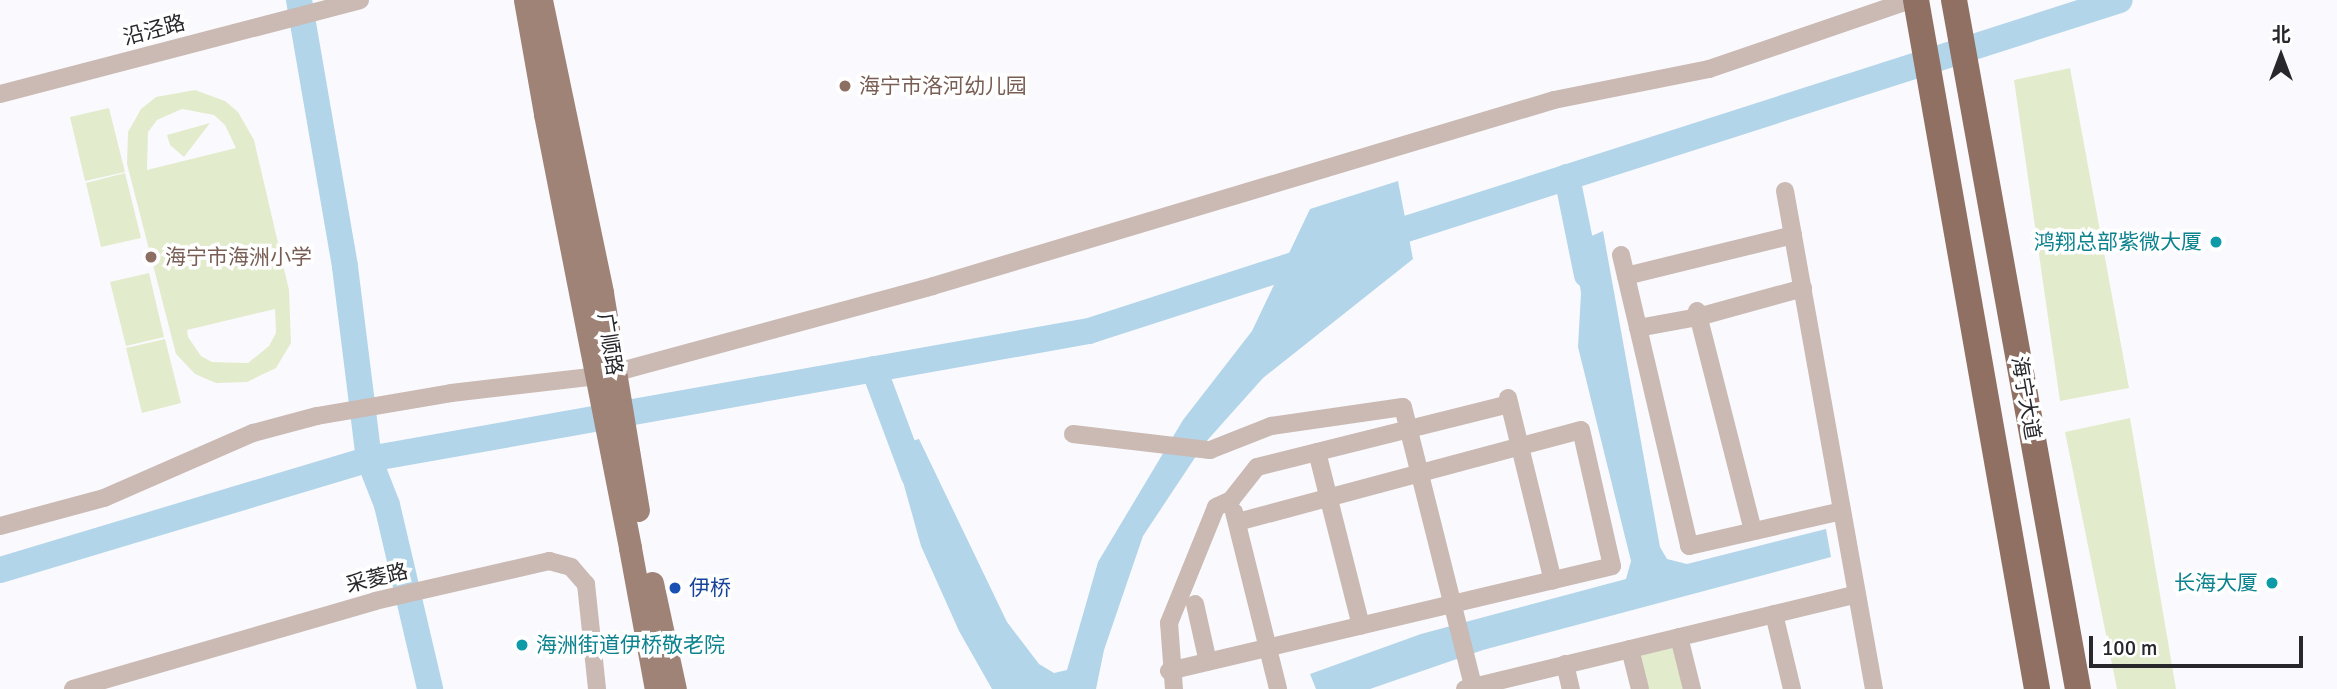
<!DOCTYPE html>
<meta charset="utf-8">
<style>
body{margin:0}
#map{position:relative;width:2337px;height:689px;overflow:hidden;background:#fafafe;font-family:Signika,"Noto Sans SC",sans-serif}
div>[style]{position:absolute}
.green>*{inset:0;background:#e2eccc}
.water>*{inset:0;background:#b3d5ea}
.canal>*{height:16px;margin:-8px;padding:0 8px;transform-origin:8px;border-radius:8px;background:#b3d5ea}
.river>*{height:26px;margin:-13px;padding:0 13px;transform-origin:13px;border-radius:13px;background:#b3d5ea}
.minor>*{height:18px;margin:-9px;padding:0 9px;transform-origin:9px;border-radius:9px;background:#cabab3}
.major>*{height:23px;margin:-11.5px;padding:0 11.5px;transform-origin:11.5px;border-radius:11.5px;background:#a08377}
.highway>*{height:26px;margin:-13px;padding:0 13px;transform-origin:13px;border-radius:13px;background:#907062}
.major-bridge>*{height:23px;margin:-11.5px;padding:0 11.5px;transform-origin:11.5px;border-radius:11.5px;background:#a08377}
.dots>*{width:19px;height:19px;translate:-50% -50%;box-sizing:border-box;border:4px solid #fff;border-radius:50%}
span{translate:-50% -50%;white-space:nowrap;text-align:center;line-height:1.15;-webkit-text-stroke:7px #fff;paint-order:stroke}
.street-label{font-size:21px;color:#28282c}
.education-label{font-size:21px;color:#785e54}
.left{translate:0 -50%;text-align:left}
.culture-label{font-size:21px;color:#0d838f}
.right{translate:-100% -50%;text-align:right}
.transit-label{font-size:21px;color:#164399}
.north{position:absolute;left:2246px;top:21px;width:70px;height:70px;-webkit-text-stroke:5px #fff;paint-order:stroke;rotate:0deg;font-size:19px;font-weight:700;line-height:28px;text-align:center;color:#28282c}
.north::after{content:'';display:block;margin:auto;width:24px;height:32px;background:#28282c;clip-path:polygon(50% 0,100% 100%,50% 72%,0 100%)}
.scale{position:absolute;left:2089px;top:636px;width:214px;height:32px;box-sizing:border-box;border:4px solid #28282c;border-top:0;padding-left:9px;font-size:21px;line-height:24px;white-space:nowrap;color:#28282c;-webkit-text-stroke:5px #fff;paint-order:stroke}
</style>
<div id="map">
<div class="green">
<div style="clip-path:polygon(2070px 68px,2129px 388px,2060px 401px,2014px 80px)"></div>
<div style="clip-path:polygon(evenodd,195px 90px,225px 101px,238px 112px,254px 140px,289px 290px,291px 343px,276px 368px,247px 382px,216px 383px,195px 374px,176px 354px,127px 164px,128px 132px,141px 109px,156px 97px,195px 90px,182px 109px,214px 115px,225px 125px,236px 148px,147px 170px,148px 132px,157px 120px,182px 109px,195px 90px,275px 309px,276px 333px,269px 346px,248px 363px,212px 362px,201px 356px,188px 337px,187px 330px,275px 309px)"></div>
<div style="clip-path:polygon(109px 108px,125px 172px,85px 181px,70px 117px)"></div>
<div style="clip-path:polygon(210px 123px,184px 157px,170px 145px,167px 135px)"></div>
<div style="clip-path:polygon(125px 173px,141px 238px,101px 247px,86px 183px)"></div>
<div style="clip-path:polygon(149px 273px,164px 337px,126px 346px,110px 282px)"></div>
<div style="clip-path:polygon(165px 339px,181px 403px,142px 413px,126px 348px)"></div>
<div style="clip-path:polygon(2130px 418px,2176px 689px,2117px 689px,2065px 432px)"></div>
<div style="clip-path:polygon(1674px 645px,1685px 689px,1644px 689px,1636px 653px)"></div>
</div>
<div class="water">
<div style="clip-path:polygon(1398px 181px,1413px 259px,1263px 378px,1204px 444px,1143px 536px,1104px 650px,1096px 689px,992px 689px,959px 631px,921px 546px,893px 446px,919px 439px,1007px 622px,1039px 664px,1054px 673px,1067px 670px,1098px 562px,1183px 420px,1252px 331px,1310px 209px)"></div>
<div style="clip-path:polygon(1603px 231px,1660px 547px,1667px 559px,1687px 564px,1826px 529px,1831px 557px,1483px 650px,1370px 689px,1316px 689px,1310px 674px,1421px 634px,1626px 579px,1631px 561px,1578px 347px,1581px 293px,1573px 244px)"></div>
</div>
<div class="canal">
<div style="left:2092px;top:0;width:9px;rotate:84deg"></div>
</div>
<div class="river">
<div style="left:299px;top:0;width:271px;rotate:80.2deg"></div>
<div style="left:345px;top:267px;width:193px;rotate:82.9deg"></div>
<div style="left:369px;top:459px;width:49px;rotate:68.6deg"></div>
<div style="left:387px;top:505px;width:189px;rotate:76.8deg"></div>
<div style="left:1567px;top:177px;width:100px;rotate:78.5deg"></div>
<div style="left:1375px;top:239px;width:782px;rotate:-17.79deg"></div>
<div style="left:874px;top:369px;width:114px;rotate:69.5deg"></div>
<div style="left:0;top:570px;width:385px;rotate:-16.7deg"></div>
<div style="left:369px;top:459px;width:731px;rotate:-10.08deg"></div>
<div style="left:1089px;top:331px;width:237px;rotate:-17.9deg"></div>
</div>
<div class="minor">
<div style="left:0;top:94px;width:372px;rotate:-14.6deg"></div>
<div style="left:1785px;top:191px;width:506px;rotate:79.87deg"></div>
<div style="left:1621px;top:255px;width:299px;rotate:76.8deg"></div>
<div style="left:1689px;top:546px;width:157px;rotate:-12.9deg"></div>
<div style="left:1626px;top:276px;width:172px;rotate:-13.8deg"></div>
<div style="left:1697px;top:311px;width:227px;rotate:75.7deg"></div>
<div style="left:1638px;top:328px;width:61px;rotate:-10.4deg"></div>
<div style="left:1698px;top:317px;width:109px;rotate:-15.4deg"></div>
<div style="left:1508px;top:398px;width:188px;rotate:76.2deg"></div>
<div style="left:1073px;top:434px;width:138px;rotate:6.7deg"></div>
<div style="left:1210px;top:450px;width:66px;rotate:-21.5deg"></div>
<div style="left:1271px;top:426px;width:133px;rotate:-8.2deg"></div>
<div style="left:1403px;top:407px;width:291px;rotate:75.9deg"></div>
<div style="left:1317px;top:452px;width:179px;rotate:75.8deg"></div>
<div style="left:1234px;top:512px;width:182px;rotate:76deg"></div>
<div style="left:0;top:526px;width:108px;rotate:-15.1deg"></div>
<div style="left:104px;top:498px;width:163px;rotate:-23.6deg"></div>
<div style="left:253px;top:433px;width:66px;rotate:-14.9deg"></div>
<div style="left:317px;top:416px;width:136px;rotate:-9.7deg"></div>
<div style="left:451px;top:393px;width:156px;rotate:-6.6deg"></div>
<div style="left:606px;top:375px;width:339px;rotate:-15.2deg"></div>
<div style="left:933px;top:286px;width:648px;rotate:-16.67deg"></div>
<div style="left:1554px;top:100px;width:158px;rotate:-11.3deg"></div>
<div style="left:1709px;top:69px;width:213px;rotate:-18.9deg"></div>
<div style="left:1195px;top:604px;width:59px;rotate:77.4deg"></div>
<div style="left:1774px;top:614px;width:77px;rotate:76.5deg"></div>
<div style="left:1679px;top:637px;width:54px;rotate:76deg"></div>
<div style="left:1630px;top:649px;width:41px;rotate:76deg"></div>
<div style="left:1565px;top:664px;width:26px;rotate:77deg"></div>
<div style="left:1169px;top:671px;width:455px;rotate:-13.3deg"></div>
<div style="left:1612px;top:566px;width:139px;rotate:-102.8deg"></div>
<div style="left:1581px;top:430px;width:356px;rotate:165deg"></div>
<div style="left:73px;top:689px;width:315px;rotate:-16.2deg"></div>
<div style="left:375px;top:601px;width:179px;rotate:-12.9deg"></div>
<div style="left:549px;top:561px;width:23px;rotate:15deg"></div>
<div style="left:571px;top:567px;width:23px;rotate:49deg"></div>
<div style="left:586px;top:584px;width:106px;rotate:84deg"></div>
<div style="left:1174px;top:689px;width:66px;rotate:-94.3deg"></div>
<div style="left:1169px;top:623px;width:125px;rotate:-67.9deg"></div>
<div style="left:1216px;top:507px;width:17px;rotate:-25deg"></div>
<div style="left:1231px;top:500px;width:42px;rotate:-51.8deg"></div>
<div style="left:1257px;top:467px;width:260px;rotate:-14deg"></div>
<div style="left:1465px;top:689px;width:403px;rotate:-13.6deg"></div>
</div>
<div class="major">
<div style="left:525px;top:0;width:116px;rotate:80deg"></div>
<div style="left:541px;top:0;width:299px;rotate:78.2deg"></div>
<div style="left:630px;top:548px;width:143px;rotate:79.6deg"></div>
<div style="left:652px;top:583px;width:108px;rotate:77.8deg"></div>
</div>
<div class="highway">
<div style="left:1916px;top:0;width:700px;rotate:80.04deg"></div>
<div style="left:1954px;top:0;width:700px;rotate:79.8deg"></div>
</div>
<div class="major-bridge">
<div style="left:545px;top:114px;width:442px;rotate:78.9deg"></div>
<div style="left:602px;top:293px;width:220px;rotate:80.6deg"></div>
</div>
<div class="dots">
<div style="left:845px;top:86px;background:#8d6e63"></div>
<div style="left:2216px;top:242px;background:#0f9aa8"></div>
<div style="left:151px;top:257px;background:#8d6e63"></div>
<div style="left:2272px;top:583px;background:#0f9aa8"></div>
<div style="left:675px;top:588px;background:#1a4fb4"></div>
<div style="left:522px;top:645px;background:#0f9aa8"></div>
</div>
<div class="street-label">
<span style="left:154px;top:30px;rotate:-15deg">沿泾路</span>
<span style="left:610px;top:344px;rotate:81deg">广顺路</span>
<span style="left:2026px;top:398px;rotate:80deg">海宁大道</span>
<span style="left:377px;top:578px;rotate:-14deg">采菱路</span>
</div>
<div class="education-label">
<span class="left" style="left:859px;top:86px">海宁市洛河幼儿园</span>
<span class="left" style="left:165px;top:257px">海宁市海洲小学</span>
</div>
<div class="culture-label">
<span class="right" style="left:2202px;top:242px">鸿翔总部紫微大厦</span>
<span class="right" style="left:2258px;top:583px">长海大厦</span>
<span class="left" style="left:536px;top:645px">海洲街道伊桥敬老院</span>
</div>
<div class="transit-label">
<span class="left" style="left:689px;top:588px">伊桥</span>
</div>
<div class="north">北</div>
<div class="scale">100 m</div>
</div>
